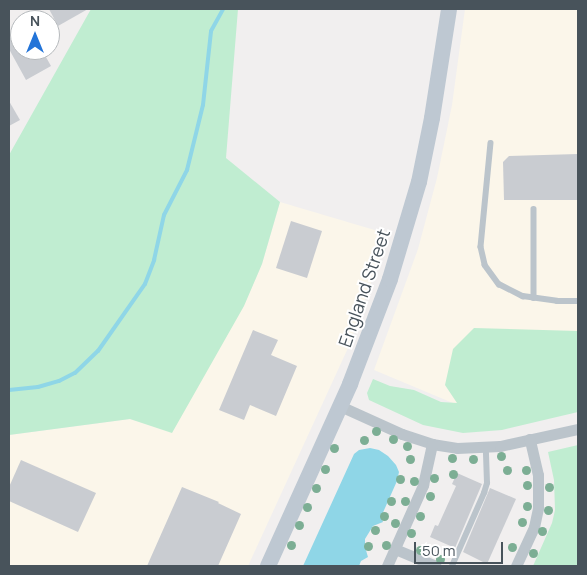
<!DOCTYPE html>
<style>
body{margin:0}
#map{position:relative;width:587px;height:575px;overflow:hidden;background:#f1efef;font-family:Manrope,sans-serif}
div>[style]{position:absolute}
.commercial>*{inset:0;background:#fbf6ea}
.green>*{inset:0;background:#c0edd1}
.water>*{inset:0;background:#8fd6e7}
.stream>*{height:4px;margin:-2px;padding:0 2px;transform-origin:2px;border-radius:2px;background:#8fd6e7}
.building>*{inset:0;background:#c9ccd1}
.lane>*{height:5.5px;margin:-2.75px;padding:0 2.75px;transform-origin:2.75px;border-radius:2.75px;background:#bbc4cb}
.street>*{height:11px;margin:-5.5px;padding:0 5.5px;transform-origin:5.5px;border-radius:5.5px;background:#bbc4cb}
.secondary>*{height:16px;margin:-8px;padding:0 8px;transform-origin:8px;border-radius:8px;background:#bec8d2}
.trees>*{width:9px;height:9px;margin:-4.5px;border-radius:50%;background:#7cae94}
span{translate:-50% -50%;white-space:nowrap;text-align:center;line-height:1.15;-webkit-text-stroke:4px #fff;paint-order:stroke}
.street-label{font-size:18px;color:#48535b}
.frame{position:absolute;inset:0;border:10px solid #48535b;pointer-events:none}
.north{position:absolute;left:10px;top:10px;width:50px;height:50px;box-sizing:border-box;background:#fff;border:1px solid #b6babd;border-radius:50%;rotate:0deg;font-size:14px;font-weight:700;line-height:20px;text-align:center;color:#48535b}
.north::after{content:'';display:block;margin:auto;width:18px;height:22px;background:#2374d8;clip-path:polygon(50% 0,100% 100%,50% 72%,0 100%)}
.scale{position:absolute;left:414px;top:542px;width:89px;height:22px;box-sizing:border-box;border:2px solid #48535b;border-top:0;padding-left:6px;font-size:15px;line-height:18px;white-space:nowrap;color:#48535b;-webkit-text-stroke:4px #fff;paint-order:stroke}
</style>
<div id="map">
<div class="commercial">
<div style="clip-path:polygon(465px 9px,578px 9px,578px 386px,460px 406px,374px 370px,418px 249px,437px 178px,452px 105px)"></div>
<div style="clip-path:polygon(280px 202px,388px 234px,348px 348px,248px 566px,9px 566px,9px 435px,130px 419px,172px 432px,244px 305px,262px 264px)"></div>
</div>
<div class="green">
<div style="clip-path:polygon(91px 9px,238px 9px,226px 158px,280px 202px,262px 264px,244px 306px,172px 433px,130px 419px,9px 435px,9px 155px)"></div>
<div style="clip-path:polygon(474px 328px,578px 331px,578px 412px,502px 430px,463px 433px,423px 425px,369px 400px,367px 393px,373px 379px,390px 386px,414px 390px,441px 402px,457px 403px,445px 385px,453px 349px)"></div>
<div style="clip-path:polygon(578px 445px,578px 566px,533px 566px,552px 523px,555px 510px,554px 480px,548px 452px)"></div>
</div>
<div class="water">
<div style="clip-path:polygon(370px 448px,379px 450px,388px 456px,396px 465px,399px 472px,397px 481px,381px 517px,383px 522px,373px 526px,365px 539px,365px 547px,368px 557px,361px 561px,359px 566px,303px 566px,354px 454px,359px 450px)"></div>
</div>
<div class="stream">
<div style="left:9px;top:390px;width:29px;rotate:-6deg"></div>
<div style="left:38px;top:387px;width:22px;rotate:-16deg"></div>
<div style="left:59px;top:381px;width:18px;rotate:-27deg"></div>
<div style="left:75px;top:373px;width:32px;rotate:-44deg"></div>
<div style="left:98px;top:351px;width:82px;rotate:-55deg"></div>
<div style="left:145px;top:284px;width:26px;rotate:-69deg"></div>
<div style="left:154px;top:260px;width:46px;rotate:-77.5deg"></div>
<div style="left:164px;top:215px;width:51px;rotate:-62.9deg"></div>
<div style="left:187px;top:170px;width:67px;rotate:-76.2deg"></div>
<div style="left:203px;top:105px;width:74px;rotate:-83.8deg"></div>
<div style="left:211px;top:31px;width:25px;rotate:-61deg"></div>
</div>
<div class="building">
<div style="clip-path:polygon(49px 9px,88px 9px,58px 26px)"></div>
<div style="clip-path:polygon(20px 32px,20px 50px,42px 50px,51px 66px,26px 80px,9px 49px,9px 39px)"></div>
<div style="clip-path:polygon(9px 101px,20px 120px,9px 126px)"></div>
<div style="clip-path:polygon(578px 154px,578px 200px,504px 200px,503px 162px,509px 156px)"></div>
<div style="clip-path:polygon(291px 221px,322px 231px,307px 278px,276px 268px)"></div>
<div style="clip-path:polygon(253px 330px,278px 340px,271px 355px,297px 366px,276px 416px,250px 405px,244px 420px,219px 410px)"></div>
<div style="clip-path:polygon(21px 460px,96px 493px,78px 532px,9px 501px,9px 487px)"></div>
<div style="clip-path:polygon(457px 473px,482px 484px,455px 548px,430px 537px,435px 525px,438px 526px,456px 486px,452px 484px)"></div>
<div style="clip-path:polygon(182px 487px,219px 502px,218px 503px,241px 514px,218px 566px,147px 566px)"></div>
<div style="clip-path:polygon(490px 488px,516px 499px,487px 564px,463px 552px)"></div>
</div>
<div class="lane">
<div style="left:491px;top:143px;width:104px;rotate:95.5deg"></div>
<div style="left:481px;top:247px;width:18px;rotate:77deg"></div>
<div style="left:485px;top:265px;width:24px;rotate:54deg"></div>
<div style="left:499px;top:284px;width:27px;rotate:27deg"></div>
<div style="left:523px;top:296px;width:34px;rotate:8deg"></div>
<div style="left:557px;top:301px;width:21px"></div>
<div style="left:534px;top:209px;width:89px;rotate:90deg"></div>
<div style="left:452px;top:566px;width:80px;rotate:-66.3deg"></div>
<div style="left:484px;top:493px;width:10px;rotate:-73deg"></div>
<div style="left:487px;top:483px;width:35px;rotate:-92deg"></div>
</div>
<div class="street">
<div style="left:340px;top:406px;width:68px;rotate:24.3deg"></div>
<div style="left:402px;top:434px;width:32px;rotate:18deg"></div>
<div style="left:432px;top:444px;width:25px;rotate:9deg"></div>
<div style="left:457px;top:448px;width:43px;rotate:-2.7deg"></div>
<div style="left:500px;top:446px;width:80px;rotate:-12.3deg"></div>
<div style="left:395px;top:549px;width:44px;rotate:22.5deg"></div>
<div style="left:387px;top:566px;width:89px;rotate:-66deg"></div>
<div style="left:423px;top:485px;width:42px;rotate:-77.6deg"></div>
<div style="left:516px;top:566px;width:43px;rotate:-65.2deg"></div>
<div style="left:534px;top:527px;width:19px;rotate:-78deg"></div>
<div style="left:538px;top:508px;width:33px;rotate:-90deg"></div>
<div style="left:538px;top:475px;width:37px;rotate:-103deg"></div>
</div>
<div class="secondary">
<div style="left:268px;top:566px;width:200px;rotate:-65.7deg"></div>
<div style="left:350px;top:384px;width:112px;rotate:-69.1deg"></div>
<div style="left:390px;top:279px;width:101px;rotate:-73.4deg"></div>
<div style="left:419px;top:182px;width:65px;rotate:-78.5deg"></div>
<div style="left:432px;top:118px;width:110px;rotate:-81.1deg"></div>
</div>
<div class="trees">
<div style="left:376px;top:431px"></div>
<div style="left:393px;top:439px"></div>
<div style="left:364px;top:440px"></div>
<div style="left:407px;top:446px"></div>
<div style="left:334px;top:448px"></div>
<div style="left:501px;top:456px"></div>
<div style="left:452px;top:458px"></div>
<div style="left:410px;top:459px"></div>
<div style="left:473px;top:459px"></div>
<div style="left:325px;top:469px"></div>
<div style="left:507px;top:470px"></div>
<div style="left:526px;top:470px"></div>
<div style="left:453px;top:474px"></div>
<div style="left:434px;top:478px"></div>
<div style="left:400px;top:479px"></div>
<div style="left:414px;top:481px"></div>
<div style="left:527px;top:485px"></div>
<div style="left:549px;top:487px"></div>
<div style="left:316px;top:488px"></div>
<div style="left:430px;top:496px"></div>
<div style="left:391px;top:501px"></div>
<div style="left:405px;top:501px"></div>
<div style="left:527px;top:506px"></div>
<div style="left:307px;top:507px"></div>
<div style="left:548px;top:510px"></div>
<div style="left:384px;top:516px"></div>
<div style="left:420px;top:516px"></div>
<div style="left:522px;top:522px"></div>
<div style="left:395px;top:523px"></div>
<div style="left:299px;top:525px"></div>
<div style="left:375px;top:530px"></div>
<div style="left:542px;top:531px"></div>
<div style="left:411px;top:533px"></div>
<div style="left:291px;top:545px"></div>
<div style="left:386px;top:545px"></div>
<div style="left:368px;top:546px"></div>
<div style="left:512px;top:547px"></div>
<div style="left:420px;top:550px"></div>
<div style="left:533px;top:553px"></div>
<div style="left:440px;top:559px"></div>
</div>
<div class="street-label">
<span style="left:364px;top:288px;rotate:-71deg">England Street</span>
</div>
<div class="frame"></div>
<div class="north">N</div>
<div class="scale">50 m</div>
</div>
